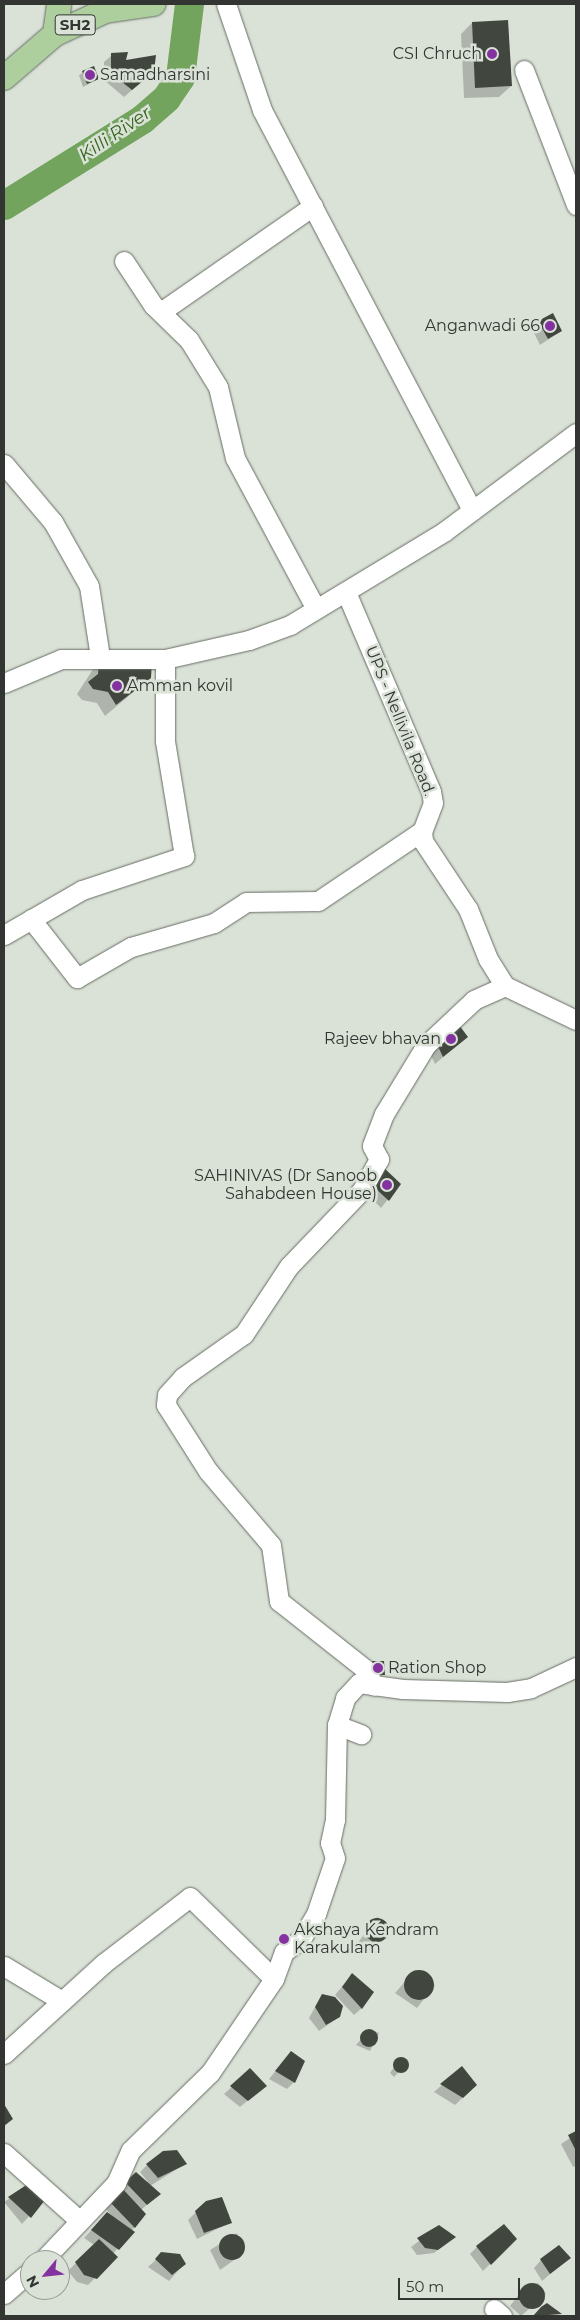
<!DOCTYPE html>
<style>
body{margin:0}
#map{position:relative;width:580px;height:2320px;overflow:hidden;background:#dae2d7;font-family:Montserrat,sans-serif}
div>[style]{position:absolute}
.shadow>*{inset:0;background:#0003}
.river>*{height:29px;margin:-14.5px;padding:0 14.5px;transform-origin:14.5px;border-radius:14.5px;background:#72a45d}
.building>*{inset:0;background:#41473e}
.round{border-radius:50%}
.roads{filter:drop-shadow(0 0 1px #666c63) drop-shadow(0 0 1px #666c63)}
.minor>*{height:19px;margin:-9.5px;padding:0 9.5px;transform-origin:9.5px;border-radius:9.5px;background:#fff}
.major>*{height:24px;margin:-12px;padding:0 12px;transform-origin:12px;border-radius:12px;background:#adcf9e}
.dots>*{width:14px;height:14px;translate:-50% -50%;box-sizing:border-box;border:2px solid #dae2d7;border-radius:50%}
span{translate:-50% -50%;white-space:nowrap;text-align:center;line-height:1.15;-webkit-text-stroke:5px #dae2d7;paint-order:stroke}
.shield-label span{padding:1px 4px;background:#dae2d7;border:1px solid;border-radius:4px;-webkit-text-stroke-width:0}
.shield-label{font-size:15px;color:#323531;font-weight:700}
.poi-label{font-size:16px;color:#323531}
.right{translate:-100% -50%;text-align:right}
.left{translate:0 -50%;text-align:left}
.street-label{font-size:16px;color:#323531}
.water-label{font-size:18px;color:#37651e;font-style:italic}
.frame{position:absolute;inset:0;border:5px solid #323531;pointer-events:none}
.north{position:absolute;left:20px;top:2250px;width:50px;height:50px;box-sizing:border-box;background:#dae2d7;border:1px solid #979d95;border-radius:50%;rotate:242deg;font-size:14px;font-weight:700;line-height:20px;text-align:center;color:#323531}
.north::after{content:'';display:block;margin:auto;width:18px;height:22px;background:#8532a1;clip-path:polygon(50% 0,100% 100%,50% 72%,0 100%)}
.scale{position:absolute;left:398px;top:2278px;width:122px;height:22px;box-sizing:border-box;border:2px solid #323531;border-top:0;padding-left:6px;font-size:15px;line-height:18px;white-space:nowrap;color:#323531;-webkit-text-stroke:4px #dae2d7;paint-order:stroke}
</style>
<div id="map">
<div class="shadow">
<div style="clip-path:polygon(472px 23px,511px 86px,499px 97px,464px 98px,461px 34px)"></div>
<div style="clip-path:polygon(112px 55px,124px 61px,153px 72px,124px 97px,104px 80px,104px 62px)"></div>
<div style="clip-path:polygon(94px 67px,98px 79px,83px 87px,79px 75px)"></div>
<div style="clip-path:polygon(539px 322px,561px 331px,540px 345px,532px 329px)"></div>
<div style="clip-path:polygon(99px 660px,150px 678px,105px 716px,97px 703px,82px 700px,77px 694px)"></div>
<div style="clip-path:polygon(467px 1037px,459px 1044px,435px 1064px,428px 1049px)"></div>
<div style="clip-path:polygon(375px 1175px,400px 1184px,381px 1208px,367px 1194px)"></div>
<div style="clip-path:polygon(377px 1917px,390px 1926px,370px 1951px,357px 1944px)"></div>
<div style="clip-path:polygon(415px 1970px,435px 1985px,417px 2008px,395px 1993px)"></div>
<div style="clip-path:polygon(352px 1975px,362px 2008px,354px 2015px,335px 1995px)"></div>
<div style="clip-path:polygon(318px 2002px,339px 2017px,319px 2031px,309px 2018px)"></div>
<div style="clip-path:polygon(370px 2029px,379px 2033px,370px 2051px,356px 2045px)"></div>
<div style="clip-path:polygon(291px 2052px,294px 2082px,287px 2089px,269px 2079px)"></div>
<div style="clip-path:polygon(401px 2057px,408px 2062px,394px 2077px,390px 2073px)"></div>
<div style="clip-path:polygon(462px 2067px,476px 2085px,455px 2105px,434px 2092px)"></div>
<div style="clip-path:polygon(250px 2070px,265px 2086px,240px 2107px,224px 2094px)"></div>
<div style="clip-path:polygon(576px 2134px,576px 2166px,573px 2167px,561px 2144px)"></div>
<div style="clip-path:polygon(185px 2164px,150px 2186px,159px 2194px,141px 2210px,145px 2214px,113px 2254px,116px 2257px,88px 2285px,77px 2282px,68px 2271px,94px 2245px,84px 2238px,99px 2222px,113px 2217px,104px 2207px,126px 2182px,148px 2182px,140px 2172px,147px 2165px)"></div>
<div style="clip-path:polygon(31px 2184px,44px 2200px,22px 2224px,4px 2202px)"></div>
<div style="clip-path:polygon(196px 2212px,231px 2222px,197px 2239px,188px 2220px)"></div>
<div style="clip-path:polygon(439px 2226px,454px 2237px,434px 2253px,417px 2255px,411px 2247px)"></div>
<div style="clip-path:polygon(237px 2233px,244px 2253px,220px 2270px,210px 2250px)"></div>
<div style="clip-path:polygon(515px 2239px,483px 2271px,470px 2254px,477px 2247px)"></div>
<div style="clip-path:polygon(162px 2254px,184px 2264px,169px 2281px,148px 2267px)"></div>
<div style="clip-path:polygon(569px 2258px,542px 2281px,534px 2268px,541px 2260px)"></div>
<div style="clip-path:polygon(538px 2283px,546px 2294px,521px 2316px,510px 2306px,524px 2288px)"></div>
<div style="clip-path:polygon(548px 2305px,560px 2314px,535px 2316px)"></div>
</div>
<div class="river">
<div style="left:4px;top:205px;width:163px;rotate:-31.9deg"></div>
<div style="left:142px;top:119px;width:32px;rotate:-41deg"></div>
<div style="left:166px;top:98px;width:25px;rotate:-56deg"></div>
<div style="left:180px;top:77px;width:74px;rotate:-83deg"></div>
</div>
<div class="building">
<div style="clip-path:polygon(508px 20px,512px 86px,475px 88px,472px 22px)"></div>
<div style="clip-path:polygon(128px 52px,126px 60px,156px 55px,154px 72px,132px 90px,111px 73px,111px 53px)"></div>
<div style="clip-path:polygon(94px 66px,99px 79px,87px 84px,82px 71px)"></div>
<div style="clip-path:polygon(553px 313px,562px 331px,548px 339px,538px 321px)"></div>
<div style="clip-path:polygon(99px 659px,152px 662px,151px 678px,116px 705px,108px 692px,93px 689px,88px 682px,98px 674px)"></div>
<div style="clip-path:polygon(456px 1021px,468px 1037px,443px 1057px,435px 1040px)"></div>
<div style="clip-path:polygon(382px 1166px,401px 1184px,389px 1201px,374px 1187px)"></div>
<div style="clip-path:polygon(372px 1661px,384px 1661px,385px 1675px,373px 1675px)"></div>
<div class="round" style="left:365px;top:1918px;width:24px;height:24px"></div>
<div class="round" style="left:404px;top:1970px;width:30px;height:30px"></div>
<div style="clip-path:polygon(352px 1973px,374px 1992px,362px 2009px,342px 1987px)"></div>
<div style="clip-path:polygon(322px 1994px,335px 1997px,343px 2006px,340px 2017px,326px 2025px,315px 2007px)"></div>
<div class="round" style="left:360px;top:2029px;width:18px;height:18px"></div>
<div style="clip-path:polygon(291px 2051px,305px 2061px,295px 2083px,275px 2071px)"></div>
<div class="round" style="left:393px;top:2057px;width:16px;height:16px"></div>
<div style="clip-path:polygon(462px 2066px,477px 2085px,463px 2098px,440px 2084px)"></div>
<div style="clip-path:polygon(250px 2068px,267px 2086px,248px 2101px,230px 2086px)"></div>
<div style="clip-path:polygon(4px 2104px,13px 2119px,4px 2126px)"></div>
<div style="clip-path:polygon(576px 2131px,576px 2151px,568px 2135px)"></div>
<div style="clip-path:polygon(177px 2150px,187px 2164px,158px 2178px,146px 2164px,163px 2151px)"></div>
<div style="clip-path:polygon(136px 2172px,161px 2194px,147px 2205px,125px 2182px)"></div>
<div style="clip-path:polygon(31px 2182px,45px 2200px,31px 2218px,8px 2197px)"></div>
<div style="clip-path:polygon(121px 2187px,146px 2214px,135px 2228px,108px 2200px)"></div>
<div style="clip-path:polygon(222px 2197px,232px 2223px,204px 2233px,195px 2211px,206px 2201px)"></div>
<div style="clip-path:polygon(107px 2212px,135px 2232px,119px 2250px,91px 2230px)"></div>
<div style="clip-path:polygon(504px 2224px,517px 2239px,491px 2265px,476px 2246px)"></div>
<div style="clip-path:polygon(439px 2225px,456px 2237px,438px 2250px,425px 2248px,417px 2238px)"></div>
<div class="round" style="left:219px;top:2234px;width:26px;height:26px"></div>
<div style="clip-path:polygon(99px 2239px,118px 2257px,97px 2279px,84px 2275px,75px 2262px)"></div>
<div style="clip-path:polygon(559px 2245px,571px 2258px,550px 2274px,540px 2259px)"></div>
<div style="clip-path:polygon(161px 2252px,180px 2254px,186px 2264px,172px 2275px,155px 2259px)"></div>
<div class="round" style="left:519px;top:2283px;width:26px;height:26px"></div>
<div style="clip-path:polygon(547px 2303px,562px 2314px,533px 2316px,541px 2307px)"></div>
</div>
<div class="roads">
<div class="minor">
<div style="left:226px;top:4px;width:112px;rotate:71.2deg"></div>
<div style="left:262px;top:110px;width:452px;rotate:62.3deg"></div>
<div style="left:524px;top:70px;width:145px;rotate:68.9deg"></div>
<div style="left:124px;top:261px;width:53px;rotate:56.6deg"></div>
<div style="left:153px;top:305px;width:50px;rotate:44.2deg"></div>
<div style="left:189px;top:340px;width:55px;rotate:58.3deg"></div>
<div style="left:218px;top:387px;width:73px;rotate:76.5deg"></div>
<div style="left:235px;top:458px;width:171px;rotate:61.8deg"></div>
<div style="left:162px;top:311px;width:184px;rotate:-34.8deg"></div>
<div style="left:4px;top:464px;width:76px;rotate:49.8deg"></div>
<div style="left:53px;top:522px;width:73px;rotate:60.6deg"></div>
<div style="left:89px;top:586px;width:72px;rotate:81.2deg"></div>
<div style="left:346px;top:592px;width:216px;rotate:66.9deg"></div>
<div style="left:431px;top:791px;width:12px;rotate:81deg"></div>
<div style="left:433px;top:803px;width:30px;rotate:111deg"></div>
<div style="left:422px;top:831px;width:10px;rotate:84deg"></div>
<div style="left:423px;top:841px;width:82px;rotate:56.5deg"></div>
<div style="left:468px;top:909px;width:54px;rotate:68.2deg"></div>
<div style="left:488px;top:959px;width:32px;rotate:58deg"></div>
<div style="left:505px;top:986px;width:34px;rotate:156deg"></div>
<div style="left:474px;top:1000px;width:66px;rotate:136.8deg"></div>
<div style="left:426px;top:1045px;width:81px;rotate:121.3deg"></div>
<div style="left:384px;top:1114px;width:34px;rotate:111deg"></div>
<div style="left:372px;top:1146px;width:15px;rotate:62deg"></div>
<div style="left:379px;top:1159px;width:37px;rotate:119deg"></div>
<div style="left:361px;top:1191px;width:104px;rotate:133.8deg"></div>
<div style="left:289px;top:1266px;width:82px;rotate:123.5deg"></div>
<div style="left:244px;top:1334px;width:75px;rotate:144.8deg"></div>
<div style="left:183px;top:1377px;width:24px;rotate:132deg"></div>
<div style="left:167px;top:1395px;width:10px;rotate:96deg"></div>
<div style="left:166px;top:1405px;width:78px;rotate:57.5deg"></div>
<div style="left:208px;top:1471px;width:97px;rotate:49.6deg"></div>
<div style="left:271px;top:1545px;width:57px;rotate:81.9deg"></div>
<div style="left:279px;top:1601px;width:110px;rotate:38.3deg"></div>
<div style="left:365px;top:1669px;width:19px;rotate:62deg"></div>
<div style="left:4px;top:683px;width:62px;rotate:-22.8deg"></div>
<div style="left:61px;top:659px;width:104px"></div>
<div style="left:165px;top:659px;width:86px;rotate:-12.7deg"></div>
<div style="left:249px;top:640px;width:44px;rotate:-20.1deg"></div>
<div style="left:290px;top:625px;width:181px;rotate:-31.2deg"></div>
<div style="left:445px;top:531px;width:164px;rotate:-36.8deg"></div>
<div style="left:31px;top:919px;width:75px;rotate:52.1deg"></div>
<div style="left:77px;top:978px;width:62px;rotate:-29.9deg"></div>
<div style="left:131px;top:947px;width:86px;rotate:-16.1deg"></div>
<div style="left:214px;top:923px;width:38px;rotate:-33deg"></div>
<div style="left:246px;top:902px;width:72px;rotate:-0.8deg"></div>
<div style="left:318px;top:901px;width:125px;rotate:-33.9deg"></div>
<div style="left:4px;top:935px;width:90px;rotate:-30deg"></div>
<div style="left:82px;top:890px;width:108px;rotate:-18.4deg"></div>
<div style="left:184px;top:856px;width:117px;rotate:-99.4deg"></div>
<div style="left:165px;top:741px;width:82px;rotate:-90deg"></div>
<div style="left:505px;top:986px;width:79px;rotate:25.6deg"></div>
<div style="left:337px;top:1725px;width:26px;rotate:21deg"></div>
<div style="left:4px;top:1966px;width:68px;rotate:31.1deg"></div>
<div style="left:4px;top:2054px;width:135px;rotate:-42.3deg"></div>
<div style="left:104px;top:1963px;width:108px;rotate:-37.5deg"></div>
<div style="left:190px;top:1897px;width:117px;rotate:44.3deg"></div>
<div style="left:4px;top:2153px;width:101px;rotate:41.8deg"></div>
<div style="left:43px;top:2260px;width:106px;rotate:-46.5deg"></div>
<div style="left:116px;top:2183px;width:36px;rotate:-66deg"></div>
<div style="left:131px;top:2150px;width:110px;rotate:-44.3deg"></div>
<div style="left:210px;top:2073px;width:114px;rotate:-55.8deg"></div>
<div style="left:274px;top:1979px;width:29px;rotate:-70deg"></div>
<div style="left:284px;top:1952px;width:21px;rotate:-37deg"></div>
<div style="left:301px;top:1939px;width:29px;rotate:-59deg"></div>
<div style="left:316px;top:1914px;width:59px;rotate:-71.3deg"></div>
<div style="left:335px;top:1858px;width:16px;rotate:-108deg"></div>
<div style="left:330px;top:1843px;width:24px;rotate:-78deg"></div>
<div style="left:335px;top:1820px;width:95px;rotate:-88.8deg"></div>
<div style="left:337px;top:1725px;width:28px;rotate:-73deg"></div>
<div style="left:345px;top:1698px;width:21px;rotate:-47deg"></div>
<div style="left:359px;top:1683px;width:44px;rotate:7.8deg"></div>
<div style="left:403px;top:1689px;width:104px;rotate:1.7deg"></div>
<div style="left:507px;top:1692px;width:24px;rotate:-9deg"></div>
<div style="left:531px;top:1688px;width:50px;rotate:-25deg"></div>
<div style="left:4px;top:2294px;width:35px;rotate:-41deg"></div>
<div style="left:494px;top:2309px;width:11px;rotate:41deg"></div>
</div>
<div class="major">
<div style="left:55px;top:34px;width:30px;rotate:-82deg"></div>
<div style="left:4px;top:78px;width:67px;rotate:-40.8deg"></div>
<div style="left:55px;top:34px;width:55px;rotate:-24.7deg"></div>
<div style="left:105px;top:11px;width:49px;rotate:-8.3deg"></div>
</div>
</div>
<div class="dots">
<div style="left:492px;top:54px;background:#8532a1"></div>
<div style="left:90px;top:75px;background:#8532a1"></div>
<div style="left:550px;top:326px;background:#8532a1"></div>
<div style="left:117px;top:686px;background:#8532a1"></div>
<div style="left:451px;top:1039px;background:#8532a1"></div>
<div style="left:387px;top:1185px;background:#8532a1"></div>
<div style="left:378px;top:1668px;background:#8532a1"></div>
<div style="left:284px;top:1939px;background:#8532a1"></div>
</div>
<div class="shield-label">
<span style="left:75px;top:25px">SH2</span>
</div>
<div class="poi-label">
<span class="right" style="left:482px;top:54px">CSI Chruch</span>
<span class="left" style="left:100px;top:75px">Samadharsini</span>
<span class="right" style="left:540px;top:326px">Anganwadi 66</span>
<span class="left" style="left:127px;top:686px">Amman kovil</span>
<span class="right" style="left:441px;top:1039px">Rajeev bhavan</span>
<span class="right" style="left:377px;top:1185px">SAHINIVAS (Dr Sanoob<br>Sahabdeen House)</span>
<span class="left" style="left:388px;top:1668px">Ration Shop</span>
<span class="left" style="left:294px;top:1939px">Akshaya Kendram<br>Karakulam</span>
</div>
<div class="street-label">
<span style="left:400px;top:721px;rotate:68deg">UPS - Nellivila Road.</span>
</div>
<div class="water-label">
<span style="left:115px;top:134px;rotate:-34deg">Killi River</span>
</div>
<div class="frame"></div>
<div class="north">N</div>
<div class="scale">50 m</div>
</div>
